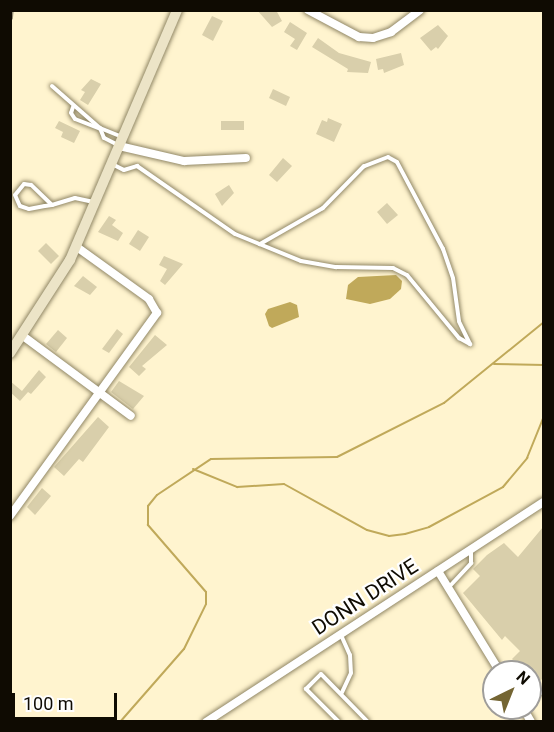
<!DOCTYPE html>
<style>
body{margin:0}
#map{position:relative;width:554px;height:732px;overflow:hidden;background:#fff4cf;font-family:Roboto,sans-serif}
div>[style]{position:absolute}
.water>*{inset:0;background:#c0a95a}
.stream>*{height:2px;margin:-1px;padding:0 1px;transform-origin:1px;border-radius:1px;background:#c0a95a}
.building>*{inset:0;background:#d9cfab}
.roads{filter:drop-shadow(0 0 2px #918766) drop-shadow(0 0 2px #918766)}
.service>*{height:4px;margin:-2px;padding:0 2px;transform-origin:2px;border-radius:2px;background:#fff}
.minor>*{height:8px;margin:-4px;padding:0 4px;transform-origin:4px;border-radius:4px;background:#fff}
.secondary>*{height:10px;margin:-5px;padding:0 5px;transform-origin:5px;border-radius:5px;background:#ece4c7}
.rail>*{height:4.5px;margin-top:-2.25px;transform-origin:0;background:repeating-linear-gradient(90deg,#fff 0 7px,#8f876f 0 14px);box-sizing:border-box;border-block:2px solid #8f876f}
span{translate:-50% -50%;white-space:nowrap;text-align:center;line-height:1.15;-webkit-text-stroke:4.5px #fff;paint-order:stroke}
.street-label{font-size:21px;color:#0f0b02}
.frame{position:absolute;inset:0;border:12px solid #0f0b02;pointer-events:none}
.north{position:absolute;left:482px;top:660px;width:60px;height:60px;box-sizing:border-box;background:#fff;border:2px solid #9f9d9a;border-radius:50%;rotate:43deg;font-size:16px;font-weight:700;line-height:24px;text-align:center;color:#0f0b02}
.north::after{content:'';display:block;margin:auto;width:21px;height:27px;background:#746533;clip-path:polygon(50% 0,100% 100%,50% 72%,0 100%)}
.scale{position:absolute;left:12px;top:693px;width:105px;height:27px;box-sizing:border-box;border:3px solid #0f0b02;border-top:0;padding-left:8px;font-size:18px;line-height:21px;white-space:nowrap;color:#0f0b02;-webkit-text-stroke:4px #fff;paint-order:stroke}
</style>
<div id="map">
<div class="water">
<div style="clip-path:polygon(396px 275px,402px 281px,401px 289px,390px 299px,370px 304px,346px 299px,348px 285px,358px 277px)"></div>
<div style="clip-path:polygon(290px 302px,297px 305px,299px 317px,272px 328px,269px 326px,265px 314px,268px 309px)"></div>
</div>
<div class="stream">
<div style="left:494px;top:364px;width:50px;rotate:1.1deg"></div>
<div style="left:193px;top:469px;width:48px;rotate:22.2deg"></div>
<div style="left:237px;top:487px;width:47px;rotate:-3.7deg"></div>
<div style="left:284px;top:484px;width:95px;rotate:29deg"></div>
<div style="left:367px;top:530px;width:23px;rotate:15deg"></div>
<div style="left:389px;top:536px;width:16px;rotate:-7deg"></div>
<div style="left:405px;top:534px;width:25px;rotate:-16deg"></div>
<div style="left:429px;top:527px;width:84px;rotate:-28.4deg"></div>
<div style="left:503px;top:487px;width:38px;rotate:-50deg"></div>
<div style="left:527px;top:458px;width:45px;rotate:-68deg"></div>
<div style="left:120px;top:722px;width:97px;rotate:-48.8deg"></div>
<div style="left:184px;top:649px;width:50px;rotate:-63.9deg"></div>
<div style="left:206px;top:604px;width:12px;rotate:-90deg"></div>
<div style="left:206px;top:592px;width:89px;rotate:-130.9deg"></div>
<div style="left:148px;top:525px;width:19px;rotate:-90deg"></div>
<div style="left:148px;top:506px;width:14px;rotate:-51deg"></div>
<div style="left:157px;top:495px;width:65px;rotate:-33.7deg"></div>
<div style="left:211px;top:459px;width:126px;rotate:-0.9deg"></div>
<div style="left:337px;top:457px;width:120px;rotate:-26.8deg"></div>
<div style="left:444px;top:403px;width:129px;rotate:-39deg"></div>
</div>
<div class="building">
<div style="clip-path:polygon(257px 10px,276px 10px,282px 21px,272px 27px)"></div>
<div style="clip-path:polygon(212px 16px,223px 21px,213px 41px,202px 35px)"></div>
<div style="clip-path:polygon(290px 22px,307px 33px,297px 50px,290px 46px,295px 39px,284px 32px)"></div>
<div style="clip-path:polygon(438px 25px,448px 36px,438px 49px,436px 47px,431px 51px,420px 38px)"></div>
<div style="clip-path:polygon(318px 38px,339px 53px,371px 62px,368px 73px,347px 72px,348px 69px,312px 47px)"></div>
<div style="clip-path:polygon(401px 53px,404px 65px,384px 73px,383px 69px,378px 70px,376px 59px)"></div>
<div style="clip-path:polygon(91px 79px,101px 84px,88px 105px,80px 100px,85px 92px,81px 90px)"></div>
<div style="clip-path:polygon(273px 89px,290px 97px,286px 106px,269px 98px)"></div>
<div style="clip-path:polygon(328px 118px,342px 124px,334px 142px,316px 134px,322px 120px,327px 122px)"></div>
<div style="clip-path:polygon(59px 121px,80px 131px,74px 143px,61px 137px,63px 132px,55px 128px)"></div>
<div style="clip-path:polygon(221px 121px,244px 121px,244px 130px,221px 130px)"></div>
<div style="clip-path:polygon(283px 158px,292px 166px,277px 182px,269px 175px)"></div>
<div style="clip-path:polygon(229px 185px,234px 193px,222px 206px,215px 194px)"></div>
<div style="clip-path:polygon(387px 203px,398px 215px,387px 224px,377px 212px)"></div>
<div style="clip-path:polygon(109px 216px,116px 220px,112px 225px,123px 233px,118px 241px,98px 232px)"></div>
<div style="clip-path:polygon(138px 230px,149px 237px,140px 251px,129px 244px)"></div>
<div style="clip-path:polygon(46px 243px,59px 256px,51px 264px,38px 251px)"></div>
<div style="clip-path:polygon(164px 256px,183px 264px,165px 285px,160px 281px,167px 269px,159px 265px)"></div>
<div style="clip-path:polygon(83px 276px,97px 287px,90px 295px,74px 286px)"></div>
<div style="clip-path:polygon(117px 329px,123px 334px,109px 353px,102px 349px)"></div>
<div style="clip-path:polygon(58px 330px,67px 338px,56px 352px,46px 344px)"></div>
<div style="clip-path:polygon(155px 335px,167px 345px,142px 366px,146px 369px,139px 376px,129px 367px)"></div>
<div style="clip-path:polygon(39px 370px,46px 377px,31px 394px,28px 392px,20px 401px,10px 392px,10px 381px,22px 391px)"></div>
<div style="clip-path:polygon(119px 381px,144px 396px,133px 409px,111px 392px)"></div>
<div style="clip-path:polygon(98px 417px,109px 427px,83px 462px,79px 459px,64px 476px,54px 467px)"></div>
<div style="clip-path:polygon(42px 488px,51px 496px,35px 515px,27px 507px)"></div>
<div style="clip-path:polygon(543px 527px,543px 678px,537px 684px,530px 672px,512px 672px,518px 665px,512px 659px,520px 651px,505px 636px,502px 640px,463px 593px,480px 576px,473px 569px,487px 555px,504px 543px,518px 557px)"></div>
</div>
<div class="roads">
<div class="service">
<div style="left:52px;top:86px;width:64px;rotate:41.2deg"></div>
<div style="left:73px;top:107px;width:6px;rotate:108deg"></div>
<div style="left:71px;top:113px;width:7px;rotate:56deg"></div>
<div style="left:75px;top:119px;width:26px;rotate:21deg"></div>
<div style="left:118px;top:145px;width:16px;rotate:-153deg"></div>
<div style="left:104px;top:138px;width:11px;rotate:-112deg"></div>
<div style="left:100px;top:128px;width:24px;rotate:22deg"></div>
<div style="left:112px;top:164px;width:13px;rotate:27deg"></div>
<div style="left:124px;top:170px;width:14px;rotate:-17deg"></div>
<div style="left:137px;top:166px;width:119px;rotate:34.8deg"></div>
<div style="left:235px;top:234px;width:71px;rotate:22.2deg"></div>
<div style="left:301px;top:261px;width:36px;rotate:10deg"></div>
<div style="left:336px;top:267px;width:57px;rotate:1deg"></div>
<div style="left:393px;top:268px;width:16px;rotate:27deg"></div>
<div style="left:407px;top:275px;width:82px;rotate:50.5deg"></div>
<div style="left:459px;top:338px;width:13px;rotate:29deg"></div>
<div style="left:470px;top:344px;width:25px;rotate:-116deg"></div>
<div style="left:459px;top:321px;width:43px;rotate:-97.9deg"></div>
<div style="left:453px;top:278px;width:31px;rotate:-109deg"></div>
<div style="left:443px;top:249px;width:98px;rotate:-117.9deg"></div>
<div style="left:397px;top:162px;width:10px;rotate:-151deg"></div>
<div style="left:388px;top:157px;width:26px;rotate:159deg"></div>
<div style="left:364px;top:166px;width:59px;rotate:134.3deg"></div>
<div style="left:323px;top:208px;width:73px;rotate:150.3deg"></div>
<div style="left:52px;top:205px;width:29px;rotate:-136deg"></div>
<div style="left:31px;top:185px;width:7px;rotate:-172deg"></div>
<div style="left:24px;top:184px;width:14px;rotate:129deg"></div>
<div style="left:15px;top:195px;width:12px;rotate:66deg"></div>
<div style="left:20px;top:206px;width:9px;rotate:18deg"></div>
<div style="left:29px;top:209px;width:16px;rotate:-11deg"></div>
<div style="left:45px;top:206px;width:7px;rotate:-8deg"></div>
<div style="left:52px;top:205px;width:24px;rotate:-17deg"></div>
<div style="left:75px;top:198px;width:19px;rotate:12deg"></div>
<div style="left:449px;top:587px;width:33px;rotate:-47deg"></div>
<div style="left:471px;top:563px;width:13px;rotate:-90deg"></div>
<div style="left:341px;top:635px;width:22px;rotate:66deg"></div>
<div style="left:350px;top:655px;width:18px;rotate:87deg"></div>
<div style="left:351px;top:673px;width:21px;rotate:115deg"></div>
<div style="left:530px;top:684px;width:17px;rotate:36deg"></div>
<div style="left:339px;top:722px;width:47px;rotate:-135deg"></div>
<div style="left:306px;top:689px;width:21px;rotate:-45deg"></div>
<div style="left:321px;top:674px;width:67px;rotate:45.6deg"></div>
</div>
<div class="minor">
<div style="left:308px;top:10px;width:58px;rotate:27.9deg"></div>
<div style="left:359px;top:37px;width:14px;rotate:4deg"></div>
<div style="left:373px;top:38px;width:19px;rotate:-18deg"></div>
<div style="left:391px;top:32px;width:36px;rotate:-37deg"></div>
<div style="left:119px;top:146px;width:67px;rotate:13deg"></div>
<div style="left:184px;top:161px;width:62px;rotate:-2.8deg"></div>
<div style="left:23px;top:336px;width:134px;rotate:36.5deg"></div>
<div style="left:10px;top:516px;width:251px;rotate:-54.1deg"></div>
<div style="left:157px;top:313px;width:16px;rotate:-120deg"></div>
<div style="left:149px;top:299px;width:89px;rotate:-144.2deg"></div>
<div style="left:438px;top:571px;width:119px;rotate:58.5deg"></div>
<div style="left:523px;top:708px;width:16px;rotate:60deg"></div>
<div style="left:206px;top:722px;width:403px;rotate:-33.1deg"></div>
</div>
<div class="secondary">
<div style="left:10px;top:353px;width:111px;rotate:-57.2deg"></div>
<div style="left:70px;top:260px;width:272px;rotate:-66.8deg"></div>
</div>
</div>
<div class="rail">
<div style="left:10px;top:19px;width:9px;rotate:-84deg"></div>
</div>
<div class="street-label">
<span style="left:365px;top:597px;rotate:-33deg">DONN DRIVE</span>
</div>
<div class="frame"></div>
<div class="north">N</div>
<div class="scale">100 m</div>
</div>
